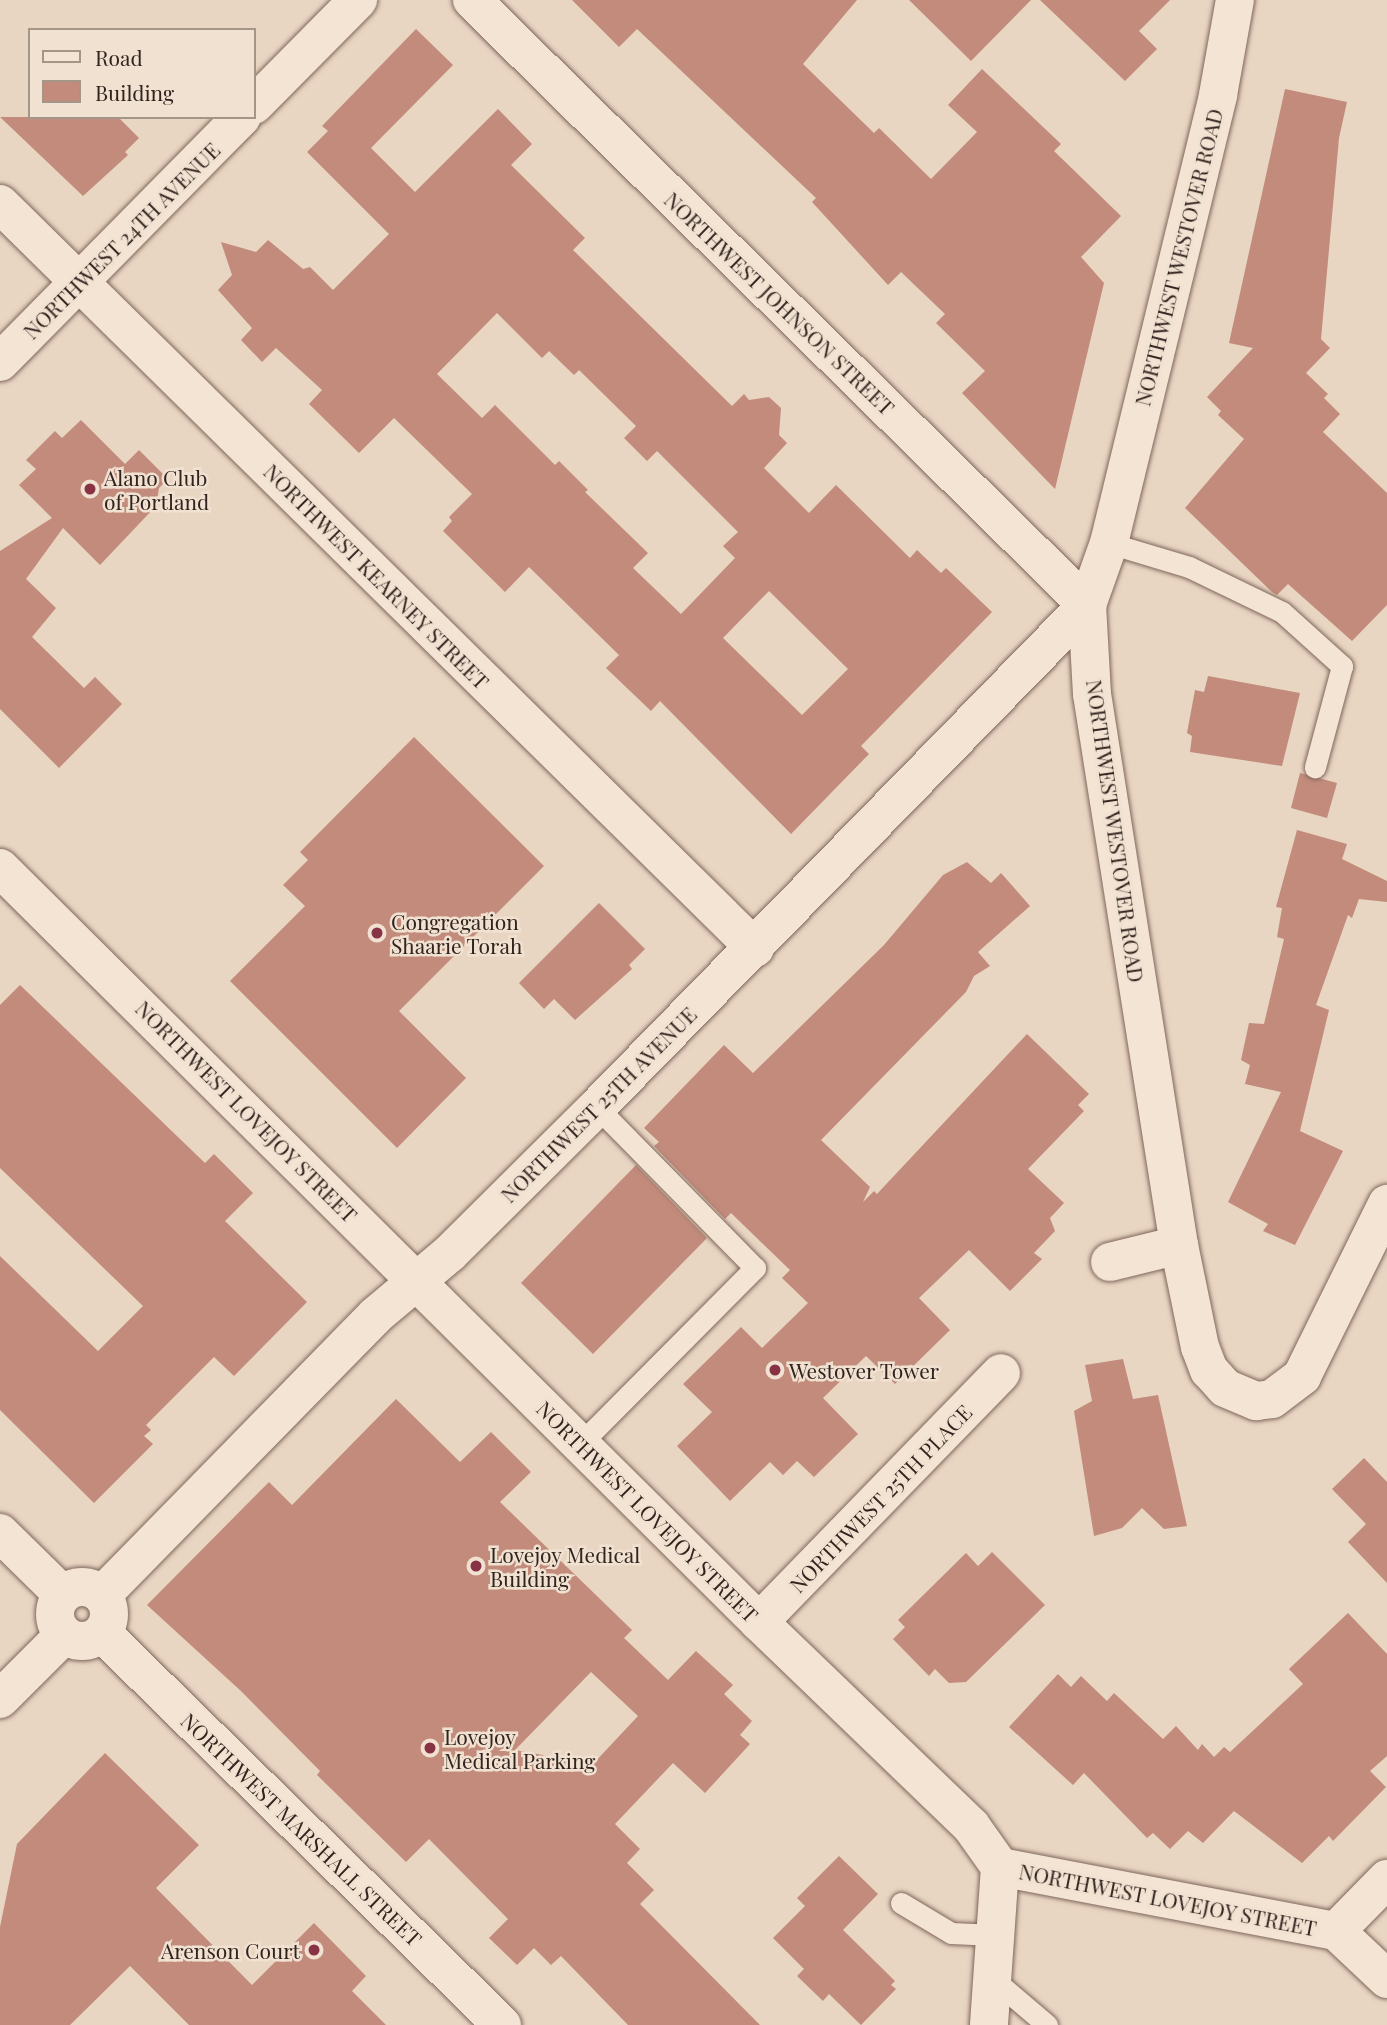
<!DOCTYPE html>
<style>
body{margin:0}
#map{position:relative;width:1387px;height:2025px;overflow:hidden;background:#e8d5c2;font-family:"Playfair Display",serif}
div>[style]{position:absolute}
.building>*{inset:0;background:#c28b7c}
.roads{filter:drop-shadow(0 0 2px #80675c) drop-shadow(0 0 2px #80675c)}
.lane>*{height:21px;margin:-10.5px;padding:0 10.5px;transform-origin:10.5px;border-radius:10.5px;background:#f4e4d4}
.street>*{height:38px;margin:-19px;padding:0 19px;transform-origin:19px;border-radius:19px;background:#f4e4d4}
.secondary>*{height:38px;margin:-19px;padding:0 19px;transform-origin:19px;border-radius:19px;background:#f4e4d4}
.secondary>.ring{margin:-19px;padding:0;box-sizing:content-box;background:none;border:38px solid #f4e4d4;border-radius:50%}
.dots>*{width:19px;height:19px;translate:-50% -50%;box-sizing:border-box;border:4px solid #f0e1d1;border-radius:50%}
span{translate:-50% -50%;white-space:nowrap;text-align:center;line-height:1.15;-webkit-text-stroke:5px #f0e1d1;paint-order:stroke}
.street-label{font-size:21px;color:#31231e}
.poi-label{font-size:21px;color:#31231e}
.left{translate:0 -50%;text-align:left}
.right{translate:-100% -50%;text-align:right}
.legend{position:absolute;left:28px;top:28px;width:228px;height:91px;box-sizing:border-box;background:#f0e1d1;border:2px solid #a49589;margin:0;padding:9px 12px;list-style:none;font-size:21px;color:#31231e}
.legend li{display:flex;align-items:center;gap:14px;height:35px}
.legend b{width:35px;border:2px solid #a49589}
</style>
<div id="map">
<div class="building">
<div style="clip-path:polygon(572px 0,857px 0,803px 64px,874px 133px,879px 128px,931px 179px,977px 132px,948px 105px,982px 69px,1061px 144px,1054px 151px,1121px 216px,1081px 257px,1104px 283px,1055px 489px,962px 393px,985px 371px,936px 323px,945px 314px,901px 272px,888px 285px,812px 202px,816px 198px,637px 29px,619px 47px)"></div>
<div style="clip-path:polygon(909px 0,1031px 0,971px 61px)"></div>
<div style="clip-path:polygon(1040px 0,1170px 0,1139px 31px,1157px 49px,1125px 81px)"></div>
<div style="clip-path:polygon(evenodd,416px 29px,453px 65px,371px 148px,415px 192px,498px 109px,532px 144px,511px 165px,585px 238px,573px 250px,732px 406px,744px 394px,749px 400px,769px 397px,781px 408px,779px 435px,787px 443px,764px 468px,809px 513px,836px 485px,910px 558px,917px 550px,941px 573px,946px 568px,992px 612px,861px 746px,869px 754px,791px 834px,660px 701px,651px 711px,606px 668px,619px 655px,529px 567px,505px 592px,443px 531px,452px 521px,449px 517px,472px 494px,394px 418px,359px 453px,309px 404px,322px 390px,276px 348px,262px 362px,241px 340px,252px 328px,218px 290px,232px 275px,221px 242px,256px 252px,268px 240px,303px 269px,310px 267px,333px 290px,389px 234px,307px 152px,328px 131px,322px 126px,416px 29px,497px 313px,542px 358px,549px 351px,574px 375px,579px 370px,636px 426px,624px 438px,647px 461px,657px 451px,738px 532px,723px 546px,735px 558px,681px 614px,633px 568px,648px 553px,585px 492px,588px 490px,559px 461px,555px 465px,495px 405px,482px 418px,437px 374px,497px 313px,416px 29px,769px 591px,848px 669px,802px 715px,723px 638px,769px 591px)"></div>
<div style="clip-path:polygon(1285px 89px,1347px 102px,1339px 138px,1321px 339px,1330px 348px,1306px 373px,1328px 394px,1324px 398px,1340px 414px,1323px 432px,1387px 493px,1387px 605px,1352px 641px,1288px 584px,1277px 595px,1272px 592px,1185px 508px,1244px 439px,1218px 415px,1221px 411px,1207px 397px,1253px 348px,1229px 343px)"></div>
<div style="clip-path:polygon(0 117px,118px 117px,139px 138px,125px 152px,128px 155px,83px 196px)"></div>
<div style="clip-path:polygon(81px 420px,125px 464px,139px 450px,168px 479px,159px 488px,156px 506px,100px 565px,63px 528px,26px 579px,56px 608px,32px 637px,84px 688px,95px 677px,122px 704px,59px 768px,0 709px,0 551px,52px 518px,19px 485px,36px 469px,26px 460px,55px 431px,62px 438px)"></div>
<div style="clip-path:polygon(1208px 676px,1300px 693px,1282px 766px,1190px 752px,1192px 736px,1187px 733px,1195px 690px,1204px 692px)"></div>
<div style="clip-path:polygon(414px 737px,544px 866px,399px 1011px,466px 1078px,397px 1148px,230px 981px,305px 906px,283px 885px,308px 860px,300px 852px)"></div>
<div style="clip-path:polygon(1300px 773px,1337px 783px,1327px 818px,1291px 808px)"></div>
<div style="clip-path:polygon(1297px 830px,1347px 844px,1342px 859px,1387px 881px,1387px 902px,1359px 899px,1352px 918px,1348px 915px,1316px 1005px,1329px 1010px,1300px 1131px,1343px 1151px,1295px 1245px,1263px 1231px,1268px 1224px,1228px 1202px,1281px 1092px,1245px 1084px,1250px 1065px,1241px 1060px,1249px 1023px,1264px 1024px,1284px 939px,1277px 937px,1282px 908px,1276px 907px)"></div>
<div style="clip-path:polygon(967px 862px,991px 883px,1001px 873px,1030px 906px,978px 952px,990px 966px,974px 976px,966px 992px,821px 1140px,870px 1187px,863px 1202px,874px 1191px,877px 1194px,1027px 1034px,1089px 1094px,1078px 1105px,1084px 1111px,1028px 1169px,1064px 1203px,1050px 1218px,1055px 1231px,1034px 1253px,1042px 1259px,1010px 1291px,969px 1250px,919px 1298px,950px 1330px,895px 1384px,866px 1356px,823px 1398px,858px 1434px,814px 1477px,797px 1461px,783px 1475px,770px 1462px,730px 1501px,677px 1446px,712px 1412px,683px 1384px,741px 1327px,762px 1348px,808px 1303px,782px 1278px,790px 1270px,731px 1213px,725px 1219px,654px 1146px,659px 1142px,644px 1128px,724px 1045px,753px 1073px,884px 945px,943px 875px)"></div>
<div style="clip-path:polygon(599px 903px,645px 949px,629px 965px,632px 969px,575px 1020px,554px 999px,544px 1009px,519px 983px)"></div>
<div style="clip-path:polygon(20px 985px,205px 1163px,214px 1154px,253px 1193px,225px 1221px,307px 1302px,234px 1376px,214px 1357px,146px 1425px,151px 1430px,144px 1436px,153px 1444px,94px 1503px,0 1410px,0 1256px,98px 1351px,143px 1306px,0 1168px,0 1005px)"></div>
<div style="clip-path:polygon(636px 1165px,707px 1238px,593px 1354px,521px 1283px)"></div>
<div style="clip-path:polygon(1123px 1359px,1133px 1399px,1158px 1395px,1187px 1526px,1164px 1529px,1142px 1508px,1122px 1528px,1094px 1536px,1074px 1411px,1092px 1401px,1085px 1365px)"></div>
<div style="clip-path:polygon(evenodd,396px 1399px,460px 1462px,491px 1432px,531px 1472px,500px 1502px,632px 1630px,624px 1638px,668px 1680px,696px 1651px,733px 1685px,724px 1694px,752px 1721px,740px 1735px,750px 1744px,705px 1793px,673px 1763px,615px 1824px,640px 1849px,627px 1863px,654px 1890px,640px 1904px,760px 2025px,628px 2025px,561px 1956px,551px 1965px,534px 1948px,517px 1965px,489px 1938px,508px 1919px,429px 1839px,406px 1862px,317px 1775px,320px 1771px,242px 1692px,147px 1605px,269px 1482px,292px 1505px,396px 1399px,591px 1672px,638px 1716px,593px 1764px,515px 1750px,591px 1672px)"></div>
<div style="clip-path:polygon(1364px 1458px,1387px 1482px,1387px 1583px,1348px 1542px,1366px 1524px,1332px 1489px)"></div>
<div style="clip-path:polygon(992px 1552px,1045px 1605px,966px 1682px,949px 1683px,935px 1669px,929px 1676px,893px 1639px,905px 1627px,898px 1620px,966px 1553px,978px 1566px)"></div>
<div style="clip-path:polygon(1348px 1613px,1387px 1654px,1387px 1756px,1370px 1771px,1386px 1787px,1333px 1841px,1329px 1836px,1302px 1863px,1234px 1811px,1203px 1843px,1188px 1831px,1170px 1849px,1153px 1833px,1147px 1838px,1084px 1773px,1073px 1785px,1009px 1727px,1058px 1674px,1071px 1687px,1081px 1676px,1107px 1701px,1114px 1693px,1163px 1739px,1176px 1726px,1198px 1750px,1202px 1744px,1214px 1757px,1224px 1747px,1230px 1752px,1303px 1684px,1289px 1669px)"></div>
<div style="clip-path:polygon(105px 1753px,199px 1845px,156px 1888px,252px 1985px,314px 1923px,366px 1976px,352px 1991px,386px 2025px,189px 2025px,130px 1966px,70px 2025px,0 2025px,0 1927px,17px 1844px)"></div>
<div style="clip-path:polygon(839px 1856px,878px 1894px,843px 1930px,895px 1981px,891px 1985px,896px 1989px,861px 2025px,829px 1994px,823px 2001px,797px 1976px,804px 1969px,773px 1938px,805px 1906px,797px 1898px)"></div>
</div>
<div class="roads">
<div class="lane">
<div style="left:1109px;top:543px;width:84px;rotate:16.7deg"></div>
<div style="left:1189px;top:567px;width:103px;rotate:25.8deg"></div>
<div style="left:1282px;top:612px;width:81px;rotate:42deg"></div>
<div style="left:1342px;top:666px;width:105px;rotate:105deg"></div>
<div style="left:581px;top:1443px;width:247px;rotate:-45.2deg"></div>
<div style="left:755px;top:1268px;width:226px;rotate:-134.5deg"></div>
<div style="left:901px;top:1903px;width:58px;rotate:31deg"></div>
<div style="left:951px;top:1933px;width:44px;rotate:2.6deg"></div>
<div style="left:993px;top:1979px;width:71px;rotate:40.4deg"></div>
</div>
<div class="street">
<div style="left:472px;top:0;width:863px;rotate:44.53deg"></div>
<div style="left:1087px;top:605px;width:89px;rotate:86.8deg"></div>
<div style="left:1092px;top:694px;width:558px;rotate:81.03deg"></div>
<div style="left:1179px;top:1245px;width:104px;rotate:78.4deg"></div>
<div style="left:1200px;top:1347px;width:25px;rotate:69deg"></div>
<div style="left:1209px;top:1370px;width:24px;rotate:48deg"></div>
<div style="left:1225px;top:1388px;width:34px;rotate:23deg"></div>
<div style="left:1256px;top:1401px;width:16px;rotate:-7deg"></div>
<div style="left:1272px;top:1399px;width:38px;rotate:-37deg"></div>
<div style="left:1302px;top:1376px;width:192px;rotate:-63.7deg"></div>
<div style="left:254px;top:105px;width:148px;rotate:-45.3deg"></div>
<div style="left:0;top:204px;width:1060px;rotate:44.58deg"></div>
<div style="left:0;top:362px;width:344px;rotate:-45.4deg"></div>
<div style="left:1110px;top:1262px;width:71px;rotate:-13.8deg"></div>
<div style="left:0;top:1533px;width:88px;rotate:44.5deg"></div>
<div style="left:759px;top:1622px;width:347px;rotate:-45.8deg"></div>
<div style="left:102px;top:1633px;width:560px;rotate:44.42deg"></div>
<div style="left:1000px;top:1867px;width:342px;rotate:10.8deg"></div>
<div style="left:1336px;top:1931px;width:70px;rotate:43.3deg"></div>
<div style="left:1336px;top:1931px;width:73px;rotate:-45.6deg"></div>
</div>
<div class="secondary">
<div style="left:0;top:868px;width:1070px;rotate:44.81deg"></div>
<div style="left:759px;top:1622px;width:294px;rotate:43.9deg"></div>
<div style="left:971px;top:1826px;width:50px;rotate:54.7deg"></div>
<div style="left:1000px;top:1867px;width:158px;rotate:94deg"></div>
<div class="ring" style="left:55px;top:1587px;width:16px;height:16px"></div>
<div style="left:102px;top:1595px;width:390px;rotate:-45.6deg"></div>
<div style="left:375px;top:1316px;width:98px;rotate:-40deg"></div>
<div style="left:450px;top:1253px;width:207px;rotate:-44.8deg"></div>
<div style="left:597px;top:1107px;width:702px;rotate:-45.69deg"></div>
<div style="left:1087px;top:605px;width:66px;rotate:-70.5deg"></div>
<div style="left:1109px;top:543px;width:461px;rotate:-76.3deg"></div>
<div style="left:1218px;top:95px;width:97px;rotate:-79.9deg"></div>
<div style="left:0;top:1699px;width:91px;rotate:-45deg"></div>
</div>
</div>
<div class="dots">
<div style="left:90px;top:489px;background:#873345"></div>
<div style="left:377px;top:933px;background:#873345"></div>
<div style="left:775px;top:1370px;background:#873345"></div>
<div style="left:476px;top:1566px;background:#873345"></div>
<div style="left:430px;top:1748px;background:#873345"></div>
<div style="left:314px;top:1950px;background:#873345"></div>
</div>
<div class="street-label">
<span style="left:121px;top:240px;rotate:-45deg">NORTHWEST 24TH AVENUE</span>
<span style="left:1178px;top:257px;rotate:-76deg">NORTHWEST WESTOVER ROAD</span>
<span style="left:780px;top:303px;rotate:44deg">NORTHWEST JOHNSON STREET</span>
<span style="left:377px;top:576px;rotate:45deg">NORTHWEST KEARNEY STREET</span>
<span style="left:1116px;top:831px;rotate:82deg">NORTHWEST WESTOVER ROAD</span>
<span style="left:598px;top:1104px;rotate:-45deg">NORTHWEST 25TH AVENUE</span>
<span style="left:247px;top:1111px;rotate:45deg">NORTHWEST LOVEJOY STREET</span>
<span style="left:880px;top:1498px;rotate:-46deg">NORTHWEST 25TH PLACE</span>
<span style="left:648px;top:1511px;rotate:45deg">NORTHWEST LOVEJOY STREET</span>
<span style="left:302px;top:1829px;rotate:44deg">NORTHWEST MARSHALL STREET</span>
<span style="left:1168px;top:1899px;rotate:11deg">NORTHWEST LOVEJOY STREET</span>
</div>
<div class="poi-label">
<span class="left" style="left:104px;top:489px">Alano Club<br>of Portland</span>
<span class="left" style="left:391px;top:933px">Congregation<br>Shaarie Torah</span>
<span class="left" style="left:789px;top:1370px">Westover Tower</span>
<span class="left" style="left:490px;top:1566px">Lovejoy Medical<br>Building</span>
<span class="left" style="left:444px;top:1748px">Lovejoy<br>Medical Parking</span>
<span class="right" style="left:300px;top:1950px">Arenson Court</span>
</div>
<ul class="legend">
<li><b style="height:9px;background:#f4e4d4"></b>Road</li>
<li><b style="height:19px;background:#c28b7c"></b>Building</li>
</ul>
</div>
